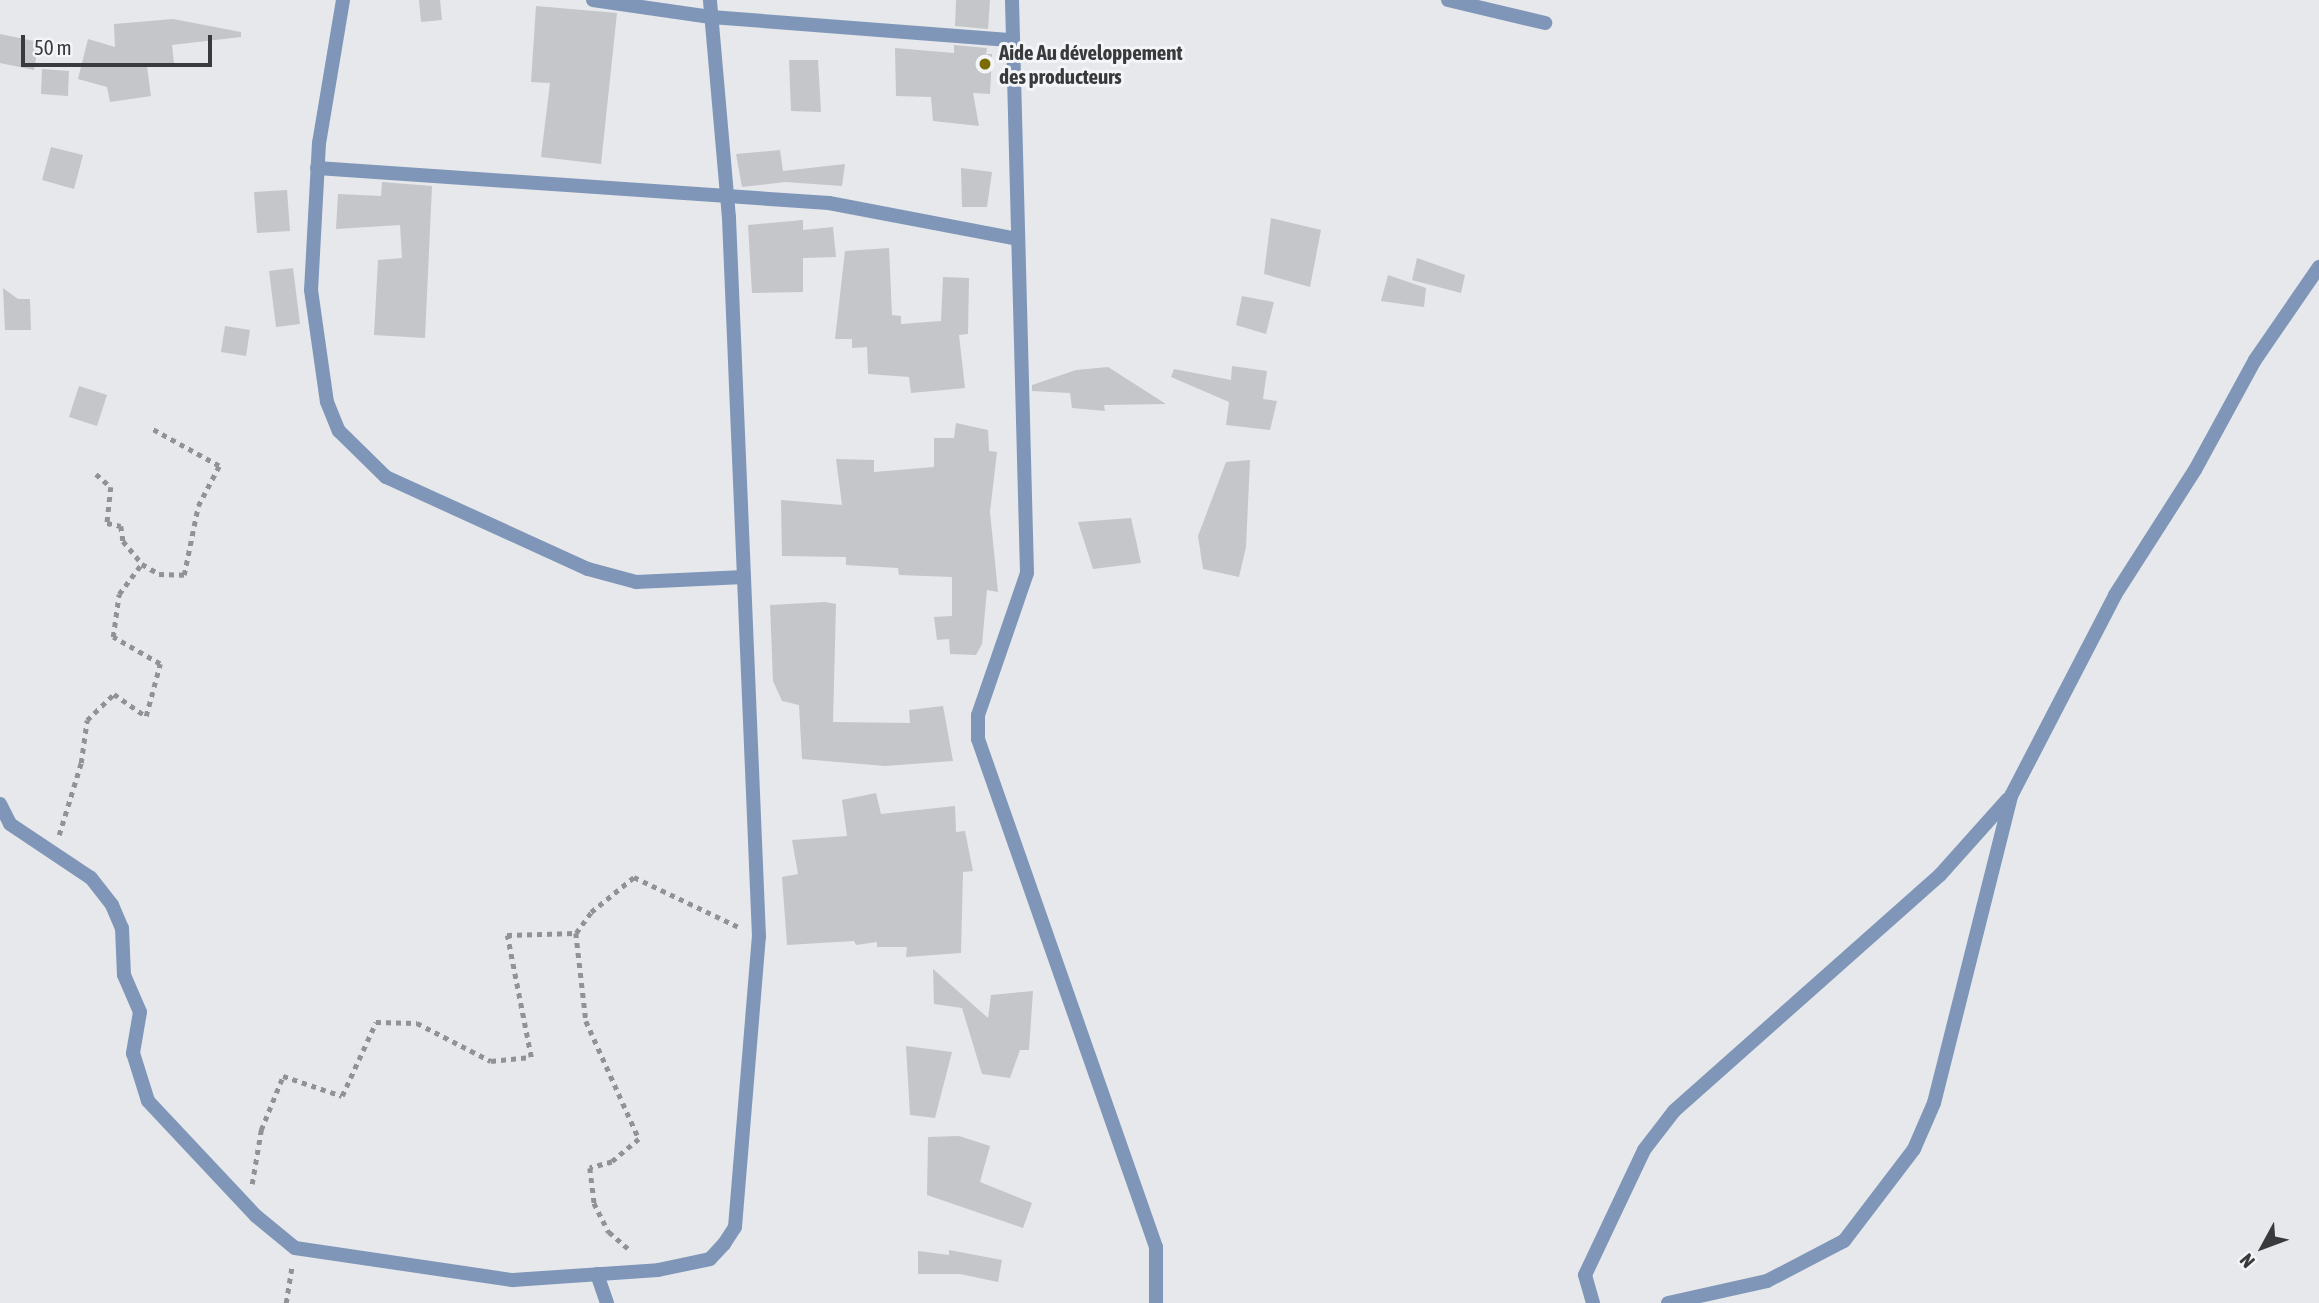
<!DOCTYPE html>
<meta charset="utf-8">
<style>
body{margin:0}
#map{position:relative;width:2319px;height:1303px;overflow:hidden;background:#e6e8eb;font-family:"Asap Condensed",sans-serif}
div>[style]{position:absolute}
.building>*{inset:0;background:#c4c6c9}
.path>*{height:4.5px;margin-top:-2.25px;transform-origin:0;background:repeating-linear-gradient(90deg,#919294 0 5px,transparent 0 10px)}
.minor>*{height:14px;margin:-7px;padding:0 7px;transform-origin:7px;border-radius:7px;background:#7f96b8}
.dots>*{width:19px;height:19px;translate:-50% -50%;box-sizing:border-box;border:4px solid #f3f5f8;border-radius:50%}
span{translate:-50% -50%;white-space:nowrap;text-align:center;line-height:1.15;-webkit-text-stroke:6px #f3f5f8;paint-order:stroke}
.poi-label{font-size:21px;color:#393a3b;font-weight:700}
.left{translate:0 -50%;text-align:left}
.north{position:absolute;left:2228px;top:1212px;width:70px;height:70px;-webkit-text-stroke:5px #f3f5f8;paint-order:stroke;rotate:229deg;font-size:19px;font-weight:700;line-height:28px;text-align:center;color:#393a3b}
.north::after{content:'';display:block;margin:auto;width:24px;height:32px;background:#393a3b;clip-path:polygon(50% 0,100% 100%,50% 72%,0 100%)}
.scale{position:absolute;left:21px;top:35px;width:191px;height:32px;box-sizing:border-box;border:4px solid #393a3b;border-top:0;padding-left:9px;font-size:21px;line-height:24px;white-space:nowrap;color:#393a3b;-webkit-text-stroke:5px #f3f5f8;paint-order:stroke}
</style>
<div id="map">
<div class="building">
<div style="clip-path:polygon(419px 0,440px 0,442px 20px,421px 22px)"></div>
<div style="clip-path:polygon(956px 0,990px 0,988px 29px,955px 26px)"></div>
<div style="clip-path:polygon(536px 6px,617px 13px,601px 164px,541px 157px,550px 83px,531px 82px)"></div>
<div style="clip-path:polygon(173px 19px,241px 32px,241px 37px,172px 45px,174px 63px,147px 66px,151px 96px,110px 102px,107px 87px,78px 79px,88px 39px,115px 47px,114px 24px)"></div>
<div style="clip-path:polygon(0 34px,39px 42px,34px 70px,0 63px)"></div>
<div style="clip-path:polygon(954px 45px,987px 48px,986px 54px,992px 54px,990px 94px,973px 93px,979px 126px,933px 121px,931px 97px,896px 96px,895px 48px,954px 53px)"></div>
<div style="clip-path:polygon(789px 60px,818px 60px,821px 112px,791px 111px)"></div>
<div style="clip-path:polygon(42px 69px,69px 71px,68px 96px,41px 94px)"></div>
<div style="clip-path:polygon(51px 147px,83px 155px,74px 189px,42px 180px)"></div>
<div style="clip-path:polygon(780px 150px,783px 171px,845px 164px,842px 186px,785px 182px,742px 187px,736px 154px)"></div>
<div style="clip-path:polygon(961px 168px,992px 172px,987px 207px,962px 207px)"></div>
<div style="clip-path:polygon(382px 182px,432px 186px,425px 338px,374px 335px,378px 260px,402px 258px,400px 225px,336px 229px,338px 194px,381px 196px)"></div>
<div style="clip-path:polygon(287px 190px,290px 231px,257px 233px,254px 192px)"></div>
<div style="clip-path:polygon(1271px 218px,1321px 230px,1310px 287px,1264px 274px)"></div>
<div style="clip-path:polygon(803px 220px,803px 230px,833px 227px,836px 257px,803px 258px,803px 292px,752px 293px,748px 225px)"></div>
<div style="clip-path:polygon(889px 248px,892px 315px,901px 316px,901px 324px,941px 321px,943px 277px,969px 278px,968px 334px,959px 335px,965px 388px,911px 393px,909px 377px,868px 374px,867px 347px,852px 348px,852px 339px,835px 339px,845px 251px)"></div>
<div style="clip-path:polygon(1417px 258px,1465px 275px,1461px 293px,1412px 280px)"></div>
<div style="clip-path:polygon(293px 268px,300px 324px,276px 327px,269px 271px)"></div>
<div style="clip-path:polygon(1388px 275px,1426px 288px,1424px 307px,1381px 301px)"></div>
<div style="clip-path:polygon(3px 288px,18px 299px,30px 299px,31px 330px,5px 330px)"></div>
<div style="clip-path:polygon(1242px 296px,1274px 302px,1266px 334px,1236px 325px)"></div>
<div style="clip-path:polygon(225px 326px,250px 330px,246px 356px,221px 352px)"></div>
<div style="clip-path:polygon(1232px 366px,1267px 371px,1263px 399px,1277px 401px,1270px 430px,1226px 425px,1229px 402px,1171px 377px,1174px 369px,1231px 380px)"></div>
<div style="clip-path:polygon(1108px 367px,1166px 404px,1104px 405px,1105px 411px,1072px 408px,1070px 393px,1032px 391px,1032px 385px,1076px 370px)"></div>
<div style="clip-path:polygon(79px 386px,107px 395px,97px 426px,69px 417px)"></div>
<div style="clip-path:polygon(956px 423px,988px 430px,989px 451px,997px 452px,990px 512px,998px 592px,987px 590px,982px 644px,976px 655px,950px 654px,949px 639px,937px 640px,934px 617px,952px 616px,952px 577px,899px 575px,898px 568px,846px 565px,846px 557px,782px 556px,781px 500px,842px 505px,836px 459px,874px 460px,874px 472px,934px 467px,934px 438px,954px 438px)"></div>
<div style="clip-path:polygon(1250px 460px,1246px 547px,1239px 577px,1203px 569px,1198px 536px,1226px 462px)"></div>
<div style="clip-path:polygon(1131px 518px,1141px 563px,1093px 569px,1078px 522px)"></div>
<div style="clip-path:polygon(825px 602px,836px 604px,833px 722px,910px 723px,909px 710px,943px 706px,953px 761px,885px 766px,802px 759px,799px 705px,782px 701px,773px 681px,770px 605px)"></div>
<div style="clip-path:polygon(876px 793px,881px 814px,955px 806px,956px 832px,965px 831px,973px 871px,963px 872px,961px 953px,906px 957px,907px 947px,877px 947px,877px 942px,856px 945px,854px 941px,787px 945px,782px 877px,798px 874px,792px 840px,847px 836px,842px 800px)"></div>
<div style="clip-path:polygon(933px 969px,988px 1018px,991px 995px,1033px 991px,1029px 1050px,1020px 1050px,1010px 1078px,982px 1074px,962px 1008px,934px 1004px)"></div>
<div style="clip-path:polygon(906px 1046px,952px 1052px,935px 1118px,910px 1115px)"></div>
<div style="clip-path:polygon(959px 1136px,990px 1146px,980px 1182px,1032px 1203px,1023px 1228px,927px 1195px,928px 1137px)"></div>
<div style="clip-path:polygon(949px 1250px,1002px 1260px,998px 1282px,960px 1274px,918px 1274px,918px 1251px,949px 1255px)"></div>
</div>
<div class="path">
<div style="left:96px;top:474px;width:20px;rotate:41deg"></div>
<div style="left:111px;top:487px;width:36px;rotate:96deg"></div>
<div style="left:107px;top:523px;width:14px;rotate:12deg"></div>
<div style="left:121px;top:526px;width:15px;rotate:82deg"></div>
<div style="left:123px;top:541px;width:30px;rotate:50deg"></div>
<div style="left:142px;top:564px;width:20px;rotate:30deg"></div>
<div style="left:159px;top:574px;width:25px;rotate:2deg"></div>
<div style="left:184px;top:575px;width:70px;rotate:-78.5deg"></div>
<div style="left:198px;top:506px;width:45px;rotate:-62.3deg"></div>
<div style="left:219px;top:466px;width:77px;rotate:-151.1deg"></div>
<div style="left:59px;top:835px;width:75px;rotate:-73deg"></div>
<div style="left:81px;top:763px;width:43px;rotate:-82.1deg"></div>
<div style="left:87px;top:720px;width:37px;rotate:-44deg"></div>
<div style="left:114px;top:694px;width:39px;rotate:35deg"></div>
<div style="left:146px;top:716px;width:54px;rotate:-74.9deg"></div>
<div style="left:160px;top:664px;width:54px;rotate:-150.1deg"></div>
<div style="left:113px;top:637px;width:43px;rotate:-82.1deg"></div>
<div style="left:119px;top:594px;width:38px;rotate:-53deg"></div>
<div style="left:576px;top:933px;width:89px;rotate:83.5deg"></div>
<div style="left:586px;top:1021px;width:129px;rotate:65.8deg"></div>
<div style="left:639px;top:1139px;width:35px;rotate:140deg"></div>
<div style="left:612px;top:1162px;width:23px;rotate:165deg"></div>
<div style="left:590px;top:1168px;width:35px;rotate:83deg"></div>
<div style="left:594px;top:1203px;width:33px;rotate:63deg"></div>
<div style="left:609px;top:1232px;width:29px;rotate:41deg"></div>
<div style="left:252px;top:1184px;width:55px;rotate:-80.5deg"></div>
<div style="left:261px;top:1130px;width:58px;rotate:-67.8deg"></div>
<div style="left:283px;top:1076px;width:62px;rotate:18.7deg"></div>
<div style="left:342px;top:1096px;width:81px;rotate:-65.3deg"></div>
<div style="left:376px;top:1022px;width:41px;rotate:1.4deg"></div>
<div style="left:417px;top:1023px;width:83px;rotate:27.2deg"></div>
<div style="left:491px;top:1061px;width:40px;rotate:-5.7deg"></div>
<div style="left:531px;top:1057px;width:124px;rotate:-101.1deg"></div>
<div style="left:507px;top:935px;width:69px;rotate:-1.7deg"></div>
<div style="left:576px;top:933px;width:26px;rotate:-54deg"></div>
<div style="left:591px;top:912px;width:55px;rotate:-39.1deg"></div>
<div style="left:634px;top:877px;width:119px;rotate:25.5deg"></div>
<div style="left:286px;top:1303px;width:37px;rotate:-81deg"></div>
</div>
<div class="minor">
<div style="left:343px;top:0;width:145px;rotate:99.5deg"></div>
<div style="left:319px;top:143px;width:147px;rotate:93.1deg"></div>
<div style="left:311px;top:290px;width:113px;rotate:81.9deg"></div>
<div style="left:327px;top:402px;width:31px;rotate:68deg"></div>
<div style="left:339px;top:431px;width:66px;rotate:44.4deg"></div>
<div style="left:386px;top:477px;width:222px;rotate:24.5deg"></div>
<div style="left:588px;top:569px;width:50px;rotate:15.2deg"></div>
<div style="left:636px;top:582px;width:108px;rotate:-2.7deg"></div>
<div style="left:593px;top:0;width:119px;rotate:8.2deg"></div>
<div style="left:711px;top:17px;width:302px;rotate:4.4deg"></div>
<div style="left:1012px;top:0;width:573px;rotate:88.5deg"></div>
<div style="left:1027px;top:573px;width:150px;rotate:109deg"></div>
<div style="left:978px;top:715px;width:24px;rotate:90deg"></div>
<div style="left:978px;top:739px;width:538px;rotate:70.69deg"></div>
<div style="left:1156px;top:1247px;width:56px;rotate:90deg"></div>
<div style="left:1448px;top:0;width:100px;rotate:13.3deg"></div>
<div style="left:317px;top:168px;width:513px;rotate:3.91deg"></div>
<div style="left:829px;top:203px;width:192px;rotate:10.8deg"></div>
<div style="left:0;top:804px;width:22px;rotate:63deg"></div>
<div style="left:10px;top:824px;width:97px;rotate:33.7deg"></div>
<div style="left:91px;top:878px;width:34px;rotate:52deg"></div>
<div style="left:112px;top:905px;width:25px;rotate:67deg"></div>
<div style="left:122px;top:928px;width:47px;rotate:87.6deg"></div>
<div style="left:124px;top:975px;width:40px;rotate:66.6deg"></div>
<div style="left:140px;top:1012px;width:42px;rotate:99.7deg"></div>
<div style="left:133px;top:1053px;width:50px;rotate:72.6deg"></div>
<div style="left:148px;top:1101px;width:158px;rotate:46.8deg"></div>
<div style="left:256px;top:1216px;width:50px;rotate:39.4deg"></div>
<div style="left:295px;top:1248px;width:220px;rotate:8.4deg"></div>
<div style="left:513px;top:1280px;width:145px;rotate:-3.9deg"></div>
<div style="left:658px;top:1270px;width:53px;rotate:-11.9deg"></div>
<div style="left:710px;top:1259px;width:21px;rotate:-47deg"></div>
<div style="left:724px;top:1244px;width:20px;rotate:-57deg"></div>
<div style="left:735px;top:1227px;width:291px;rotate:-85.3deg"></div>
<div style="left:759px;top:937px;width:720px;rotate:-92.39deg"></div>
<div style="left:729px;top:218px;width:219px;rotate:-95deg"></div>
<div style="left:597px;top:1274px;width:31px;rotate:71deg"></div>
<div style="left:1593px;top:1303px;width:29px;rotate:-106deg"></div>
<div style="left:1585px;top:1275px;width:138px;rotate:-64.7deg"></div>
<div style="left:1644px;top:1150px;width:49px;rotate:-52.4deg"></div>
<div style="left:1674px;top:1111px;width:356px;rotate:-41.6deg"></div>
<div style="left:1940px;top:875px;width:102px;rotate:-48.2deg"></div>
<div style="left:1668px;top:1303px;width:101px;rotate:-12.5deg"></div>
<div style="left:1767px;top:1281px;width:87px;rotate:-27.5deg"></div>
<div style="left:1844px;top:1241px;width:116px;rotate:-52.7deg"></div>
<div style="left:1914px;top:1149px;width:50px;rotate:-66.5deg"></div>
<div style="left:1934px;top:1103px;width:317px;rotate:-75.9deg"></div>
<div style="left:2011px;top:796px;width:226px;rotate:-62.6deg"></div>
<div style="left:2115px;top:595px;width:148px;rotate:-57.4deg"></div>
<div style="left:2195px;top:470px;width:125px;rotate:-61.4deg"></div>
<div style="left:2255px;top:360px;width:113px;rotate:-55.5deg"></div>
</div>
<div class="dots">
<div style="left:985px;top:64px;background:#7a6b03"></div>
</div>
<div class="poi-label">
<span class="left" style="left:999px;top:64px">Aide Au développement<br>des producteurs</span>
</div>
<div class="north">N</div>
<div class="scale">50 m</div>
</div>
